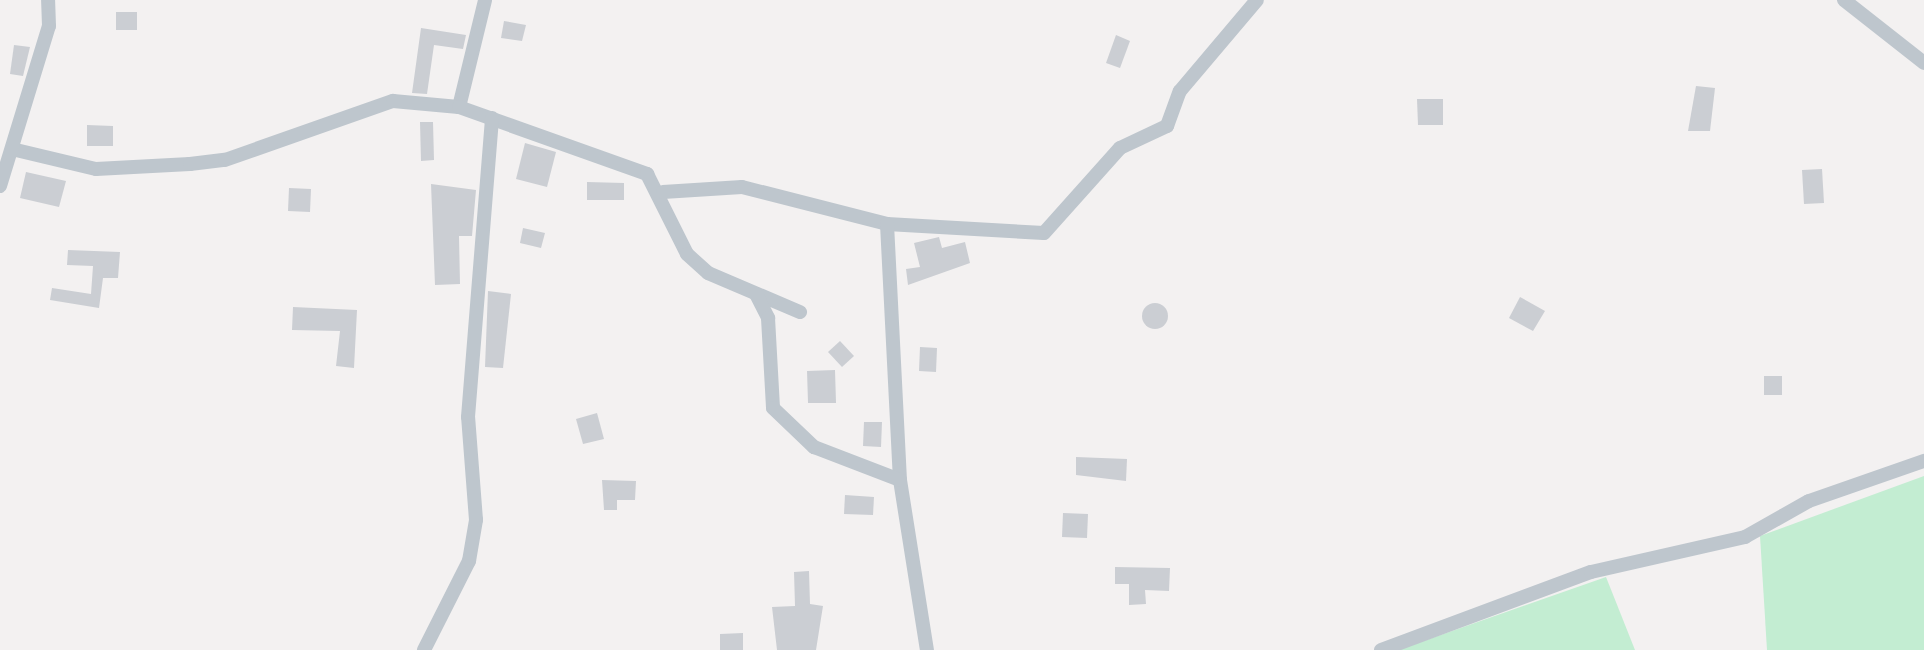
<!DOCTYPE html>
<style>
body{margin:0}
#map{position:relative;width:1924px;height:650px;overflow:hidden;background:#f3f1f1;font-family:"Varela Round",sans-serif}
div>[style]{position:absolute}
.green>*{inset:0;background:#c3edd2}
.building>*{inset:0;background:#cbced3}
.round{border-radius:50%}
.minor>*{height:14px;margin:-7px;padding:0 7px;transform-origin:7px;border-radius:7px;background:#bec6cd}
span{translate:-50% -50%;white-space:nowrap;text-align:center;line-height:1.15;-webkit-text-stroke:6px #fff;paint-order:stroke}
</style>
<div id="map">
<div class="green">
<div style="clip-path:polygon(1924px 476px,1924px 650px,1767px 650px,1760px 536px)"></div>
<div style="clip-path:polygon(1606px 577px,1635px 650px,1398px 650px)"></div>
</div>
<div class="building">
<div style="clip-path:polygon(116px 12px,137px 12px,137px 30px,116px 30px)"></div>
<div style="clip-path:polygon(504px 21px,526px 25px,522px 41px,501px 38px)"></div>
<div style="clip-path:polygon(421px 28px,466px 35px,463px 49px,434px 45px,427px 94px,412px 93px)"></div>
<div style="clip-path:polygon(1116px 35px,1130px 41px,1120px 68px,1106px 63px)"></div>
<div style="clip-path:polygon(14px 45px,30px 47px,23px 76px,10px 74px)"></div>
<div style="clip-path:polygon(1696px 86px,1715px 88px,1710px 131px,1688px 131px)"></div>
<div style="clip-path:polygon(1417px 99px,1443px 99px,1443px 125px,1418px 125px)"></div>
<div style="clip-path:polygon(420px 122px,433px 122px,434px 160px,421px 161px)"></div>
<div style="clip-path:polygon(87px 125px,113px 126px,113px 146px,87px 146px)"></div>
<div style="clip-path:polygon(525px 143px,556px 152px,547px 187px,516px 179px)"></div>
<div style="clip-path:polygon(1822px 169px,1824px 203px,1804px 204px,1802px 170px)"></div>
<div style="clip-path:polygon(26px 172px,66px 181px,59px 207px,20px 198px)"></div>
<div style="clip-path:polygon(587px 182px,624px 183px,624px 200px,587px 200px)"></div>
<div style="clip-path:polygon(431px 184px,476px 190px,472px 236px,459px 236px,460px 284px,435px 285px)"></div>
<div style="clip-path:polygon(289px 188px,311px 189px,310px 212px,288px 211px)"></div>
<div style="clip-path:polygon(523px 228px,545px 233px,541px 248px,520px 243px)"></div>
<div style="clip-path:polygon(939px 237px,942px 248px,965px 242px,970px 263px,908px 285px,906px 269px,920px 267px,914px 243px)"></div>
<div style="clip-path:polygon(68px 250px,120px 252px,118px 278px,103px 278px,99px 308px,50px 300px,52px 288px,91px 294px,93px 266px,67px 265px)"></div>
<div style="clip-path:polygon(488px 291px,511px 294px,503px 368px,485px 367px)"></div>
<div style="clip-path:polygon(1520px 297px,1545px 311px,1533px 331px,1509px 318px)"></div>
<div class="round" style="left:1142px;top:303px;width:26px;height:26px"></div>
<div style="clip-path:polygon(293px 307px,357px 310px,354px 368px,336px 366px,340px 331px,292px 330px)"></div>
<div style="clip-path:polygon(840px 341px,854px 356px,842px 367px,828px 352px)"></div>
<div style="clip-path:polygon(920px 347px,937px 348px,936px 372px,919px 371px)"></div>
<div style="clip-path:polygon(835px 370px,836px 403px,808px 403px,807px 371px)"></div>
<div style="clip-path:polygon(1764px 376px,1782px 376px,1782px 395px,1764px 395px)"></div>
<div style="clip-path:polygon(597px 413px,604px 439px,583px 444px,576px 419px)"></div>
<div style="clip-path:polygon(864px 422px,882px 422px,881px 447px,863px 446px)"></div>
<div style="clip-path:polygon(1076px 457px,1127px 459px,1126px 481px,1076px 475px)"></div>
<div style="clip-path:polygon(602px 480px,636px 481px,635px 500px,617px 500px,617px 510px,604px 510px)"></div>
<div style="clip-path:polygon(845px 495px,874px 497px,873px 515px,844px 514px)"></div>
<div style="clip-path:polygon(1063px 513px,1088px 514px,1087px 538px,1062px 537px)"></div>
<div style="clip-path:polygon(1115px 567px,1170px 568px,1169px 591px,1145px 590px,1146px 604px,1129px 605px,1129px 584px,1115px 584px)"></div>
<div style="clip-path:polygon(809px 571px,810px 604px,823px 606px,816px 650px,777px 650px,772px 607px,795px 606px,794px 572px)"></div>
<div style="clip-path:polygon(743px 633px,743px 650px,720px 650px,720px 634px)"></div>
</div>
<div class="minor">
<div style="left:1844px;top:0;width:102px;rotate:38.2deg"></div>
<div style="left:459px;top:107px;width:110px;rotate:-76.3deg"></div>
<div style="left:16px;top:150px;width:82px;rotate:13.4deg"></div>
<div style="left:96px;top:169px;width:94px;rotate:-3deg"></div>
<div style="left:190px;top:164px;width:35px;rotate:-7deg"></div>
<div style="left:225px;top:160px;width:178px;rotate:-19.4deg"></div>
<div style="left:393px;top:101px;width:66px;rotate:5.2deg"></div>
<div style="left:459px;top:107px;width:200px;rotate:19.6deg"></div>
<div style="left:647px;top:174px;width:89px;rotate:63.4deg"></div>
<div style="left:687px;top:254px;width:28px;rotate:42deg"></div>
<div style="left:708px;top:273px;width:100px;rotate:23deg"></div>
<div style="left:0;top:186px;width:167px;rotate:-73deg"></div>
<div style="left:49px;top:26px;width:26px;rotate:-92deg"></div>
<div style="left:663px;top:192px;width:79px;rotate:-3.6deg"></div>
<div style="left:742px;top:187px;width:150px;rotate:14.3deg"></div>
<div style="left:887px;top:224px;width:157px;rotate:3.3deg"></div>
<div style="left:1044px;top:233px;width:114px;rotate:-48.2deg"></div>
<div style="left:1120px;top:148px;width:52px;rotate:-25.1deg"></div>
<div style="left:1167px;top:126px;width:37px;rotate:-70deg"></div>
<div style="left:1180px;top:91px;width:119px;rotate:-49.8deg"></div>
<div style="left:887px;top:224px;width:256px;rotate:87.1deg"></div>
<div style="left:900px;top:480px;width:172px;rotate:81deg"></div>
<div style="left:756px;top:294px;width:27px;rotate:63deg"></div>
<div style="left:768px;top:318px;width:90px;rotate:86.8deg"></div>
<div style="left:773px;top:408px;width:57px;rotate:43.6deg"></div>
<div style="left:814px;top:447px;width:92px;rotate:21deg"></div>
<div style="left:424px;top:650px;width:100px;rotate:-63.2deg"></div>
<div style="left:469px;top:561px;width:42px;rotate:-80.3deg"></div>
<div style="left:476px;top:520px;width:103px;rotate:-94.4deg"></div>
<div style="left:468px;top:417px;width:300px;rotate:-85.4deg"></div>
<div style="left:1381px;top:650px;width:224px;rotate:-20.4deg"></div>
<div style="left:1591px;top:572px;width:158px;rotate:-12.8deg"></div>
<div style="left:1745px;top:537px;width:73px;rotate:-29.4deg"></div>
<div style="left:1809px;top:501px;width:122px;rotate:-19.2deg"></div>
</div>
</div>
